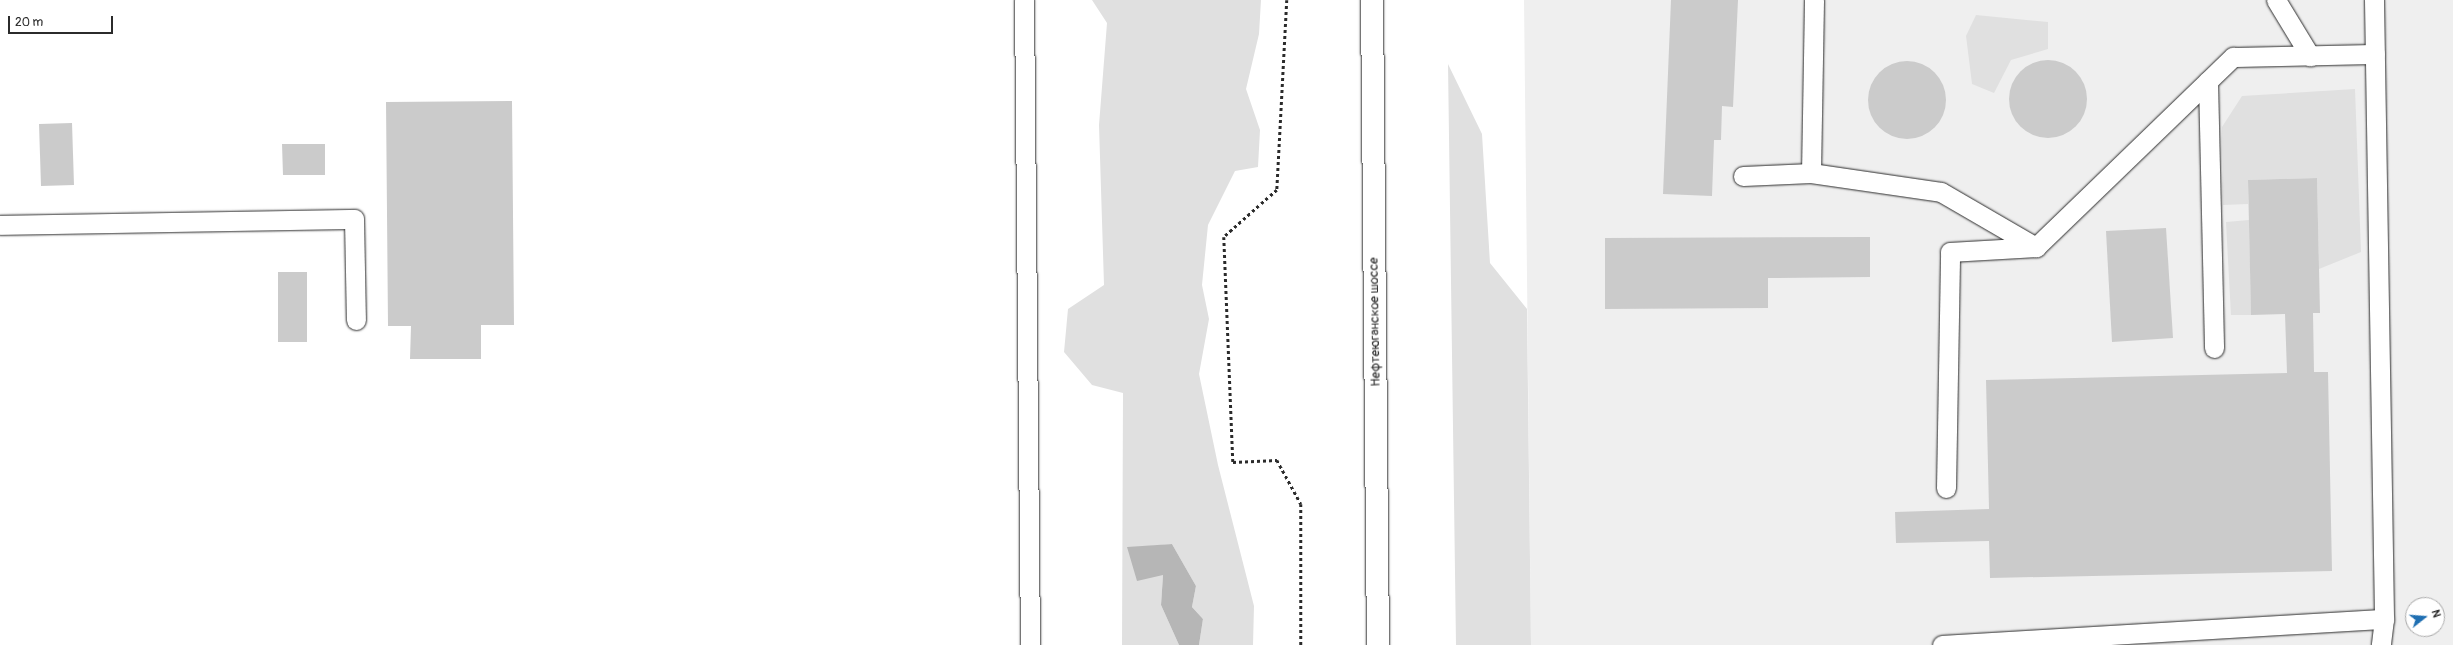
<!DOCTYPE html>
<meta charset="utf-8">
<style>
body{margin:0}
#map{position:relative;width:2453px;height:645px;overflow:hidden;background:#fff;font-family:Pangolin,sans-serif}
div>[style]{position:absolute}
.built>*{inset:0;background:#efefef}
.green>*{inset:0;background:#e0e0e0}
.water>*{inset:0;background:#b6b6b6}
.building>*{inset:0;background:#cbcbcb}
.round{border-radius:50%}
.path>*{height:2.5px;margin-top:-1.25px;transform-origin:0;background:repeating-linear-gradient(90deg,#2b2b2b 0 3px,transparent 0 6px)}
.roads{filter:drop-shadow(0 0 1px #2b2b2b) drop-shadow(0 0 1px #2b2b2b)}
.service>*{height:19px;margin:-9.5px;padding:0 9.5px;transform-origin:9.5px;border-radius:9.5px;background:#fff}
.primary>*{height:22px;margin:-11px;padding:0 11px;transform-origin:11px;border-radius:11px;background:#fff}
span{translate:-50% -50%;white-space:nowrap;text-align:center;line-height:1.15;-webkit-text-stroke:3.5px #fff;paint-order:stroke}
.street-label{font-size:13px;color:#2b2b2b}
.north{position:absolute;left:2405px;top:597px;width:40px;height:40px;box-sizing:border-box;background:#fff;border:1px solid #aaa;border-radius:50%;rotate:73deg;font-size:11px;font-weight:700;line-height:16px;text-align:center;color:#2b2b2b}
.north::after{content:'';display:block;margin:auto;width:14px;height:18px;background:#1f6fb2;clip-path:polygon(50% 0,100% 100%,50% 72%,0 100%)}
.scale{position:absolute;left:8px;top:16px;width:105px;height:18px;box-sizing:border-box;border:2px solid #2b2b2b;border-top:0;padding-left:5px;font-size:12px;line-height:14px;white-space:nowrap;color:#2b2b2b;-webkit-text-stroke:3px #fff;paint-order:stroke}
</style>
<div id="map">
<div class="built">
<div style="clip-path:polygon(evenodd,1524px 0,2453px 0,2453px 645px,1531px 645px,1524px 0,2413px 605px,2437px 605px,2437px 629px,2413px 629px,2413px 605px)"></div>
</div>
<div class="green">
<div style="clip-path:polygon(1092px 0,1261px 0,1259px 34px,1246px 89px,1260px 130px,1258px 167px,1235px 171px,1208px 225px,1202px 285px,1209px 319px,1199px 374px,1218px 465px,1254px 606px,1253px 645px,1199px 645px,1203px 619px,1192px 607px,1196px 586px,1172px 544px,1128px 548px,1163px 575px,1161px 605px,1179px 645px,1122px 645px,1123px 393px,1092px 385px,1064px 352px,1068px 309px,1104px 285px,1099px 125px,1107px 23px)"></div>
<div style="clip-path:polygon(1976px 15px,2048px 22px,2048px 49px,2011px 60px,1994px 93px,1972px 84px,1966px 36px)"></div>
<div style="clip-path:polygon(1448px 64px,1482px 134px,1490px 263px,1527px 309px,1531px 645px,1456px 645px)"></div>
<div style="clip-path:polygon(2355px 89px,2361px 252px,2319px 269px,2317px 178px,2248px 180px,2248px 204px,2223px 205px,2222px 127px,2242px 96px)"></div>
<div style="clip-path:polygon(2249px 220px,2251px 315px,2231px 315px,2226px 222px)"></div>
</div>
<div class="water">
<div style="clip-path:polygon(1172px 544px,1196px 586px,1192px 607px,1203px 619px,1199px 645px,1179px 645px,1161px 605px,1163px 575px,1137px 581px,1127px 547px)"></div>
</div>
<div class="building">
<div style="clip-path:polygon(1671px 0,1738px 0,1733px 107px,1722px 106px,1721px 140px,1714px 140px,1712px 196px,1663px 194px)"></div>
<div class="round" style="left:2009px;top:60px;width:78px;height:78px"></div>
<div class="round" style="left:1868px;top:61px;width:78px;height:78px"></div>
<div style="clip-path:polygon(512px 101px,514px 325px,481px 325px,481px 359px,410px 359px,411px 326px,388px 326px,386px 102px)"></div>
<div style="clip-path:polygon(72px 123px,74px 185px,41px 186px,39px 124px)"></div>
<div style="clip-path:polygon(282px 144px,325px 144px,325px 175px,283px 175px)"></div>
<div style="clip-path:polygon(2317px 178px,2320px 313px,2313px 313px,2314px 372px,2328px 372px,2332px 571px,1990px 578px,1989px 541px,1896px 543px,1895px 512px,1989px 509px,1986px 380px,2287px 373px,2285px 314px,2251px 315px,2248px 180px)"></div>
<div style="clip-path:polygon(2166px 228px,2173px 338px,2112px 342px,2106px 231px)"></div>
<div style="clip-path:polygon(1870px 237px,1870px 277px,1768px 278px,1768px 308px,1605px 309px,1605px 238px)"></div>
<div style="clip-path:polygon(278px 272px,307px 272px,307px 342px,278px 342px)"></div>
</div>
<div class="path">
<div style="left:1287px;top:0;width:190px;rotate:93deg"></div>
<div style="left:1277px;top:190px;width:71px;rotate:138.4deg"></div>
<div style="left:1224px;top:237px;width:225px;rotate:87.7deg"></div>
<div style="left:1233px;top:462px;width:44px;rotate:-2.6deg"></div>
<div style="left:1277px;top:460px;width:50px;rotate:61.4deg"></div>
<div style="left:1301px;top:504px;width:141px;rotate:90deg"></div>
</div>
<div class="roads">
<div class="service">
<div style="left:1024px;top:0;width:645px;rotate:89.47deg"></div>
<div style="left:2276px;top:0;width:66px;rotate:58.7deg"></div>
<div style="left:2374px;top:0;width:619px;rotate:89.07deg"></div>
<div style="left:2384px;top:619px;width:26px;rotate:97deg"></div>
<div style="left:2208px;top:81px;width:267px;rotate:88.7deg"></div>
<div style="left:1811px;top:173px;width:173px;rotate:-89deg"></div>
<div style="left:1743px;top:176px;width:68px;rotate:-2.5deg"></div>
<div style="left:1811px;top:173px;width:131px;rotate:8.3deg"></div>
<div style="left:1941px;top:192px;width:110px;rotate:30.1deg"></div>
<div style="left:0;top:225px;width:354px;rotate:-1deg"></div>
<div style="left:354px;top:219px;width:101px;rotate:88.9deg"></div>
<div style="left:1946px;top:488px;width:236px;rotate:-89deg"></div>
<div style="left:1950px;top:252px;width:86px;rotate:-3.3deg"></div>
<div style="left:2036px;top:247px;width:274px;rotate:-44deg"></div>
<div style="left:2233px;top:57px;width:142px;rotate:-1.2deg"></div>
<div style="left:1942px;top:645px;width:443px;rotate:-3.4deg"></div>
</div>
<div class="primary">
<div style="left:1372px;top:0;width:645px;rotate:89.47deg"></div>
</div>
</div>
<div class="street-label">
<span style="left:1375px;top:322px;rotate:-91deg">Нефтеюганское шоссе</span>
</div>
<div class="north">N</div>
<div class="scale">20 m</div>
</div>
